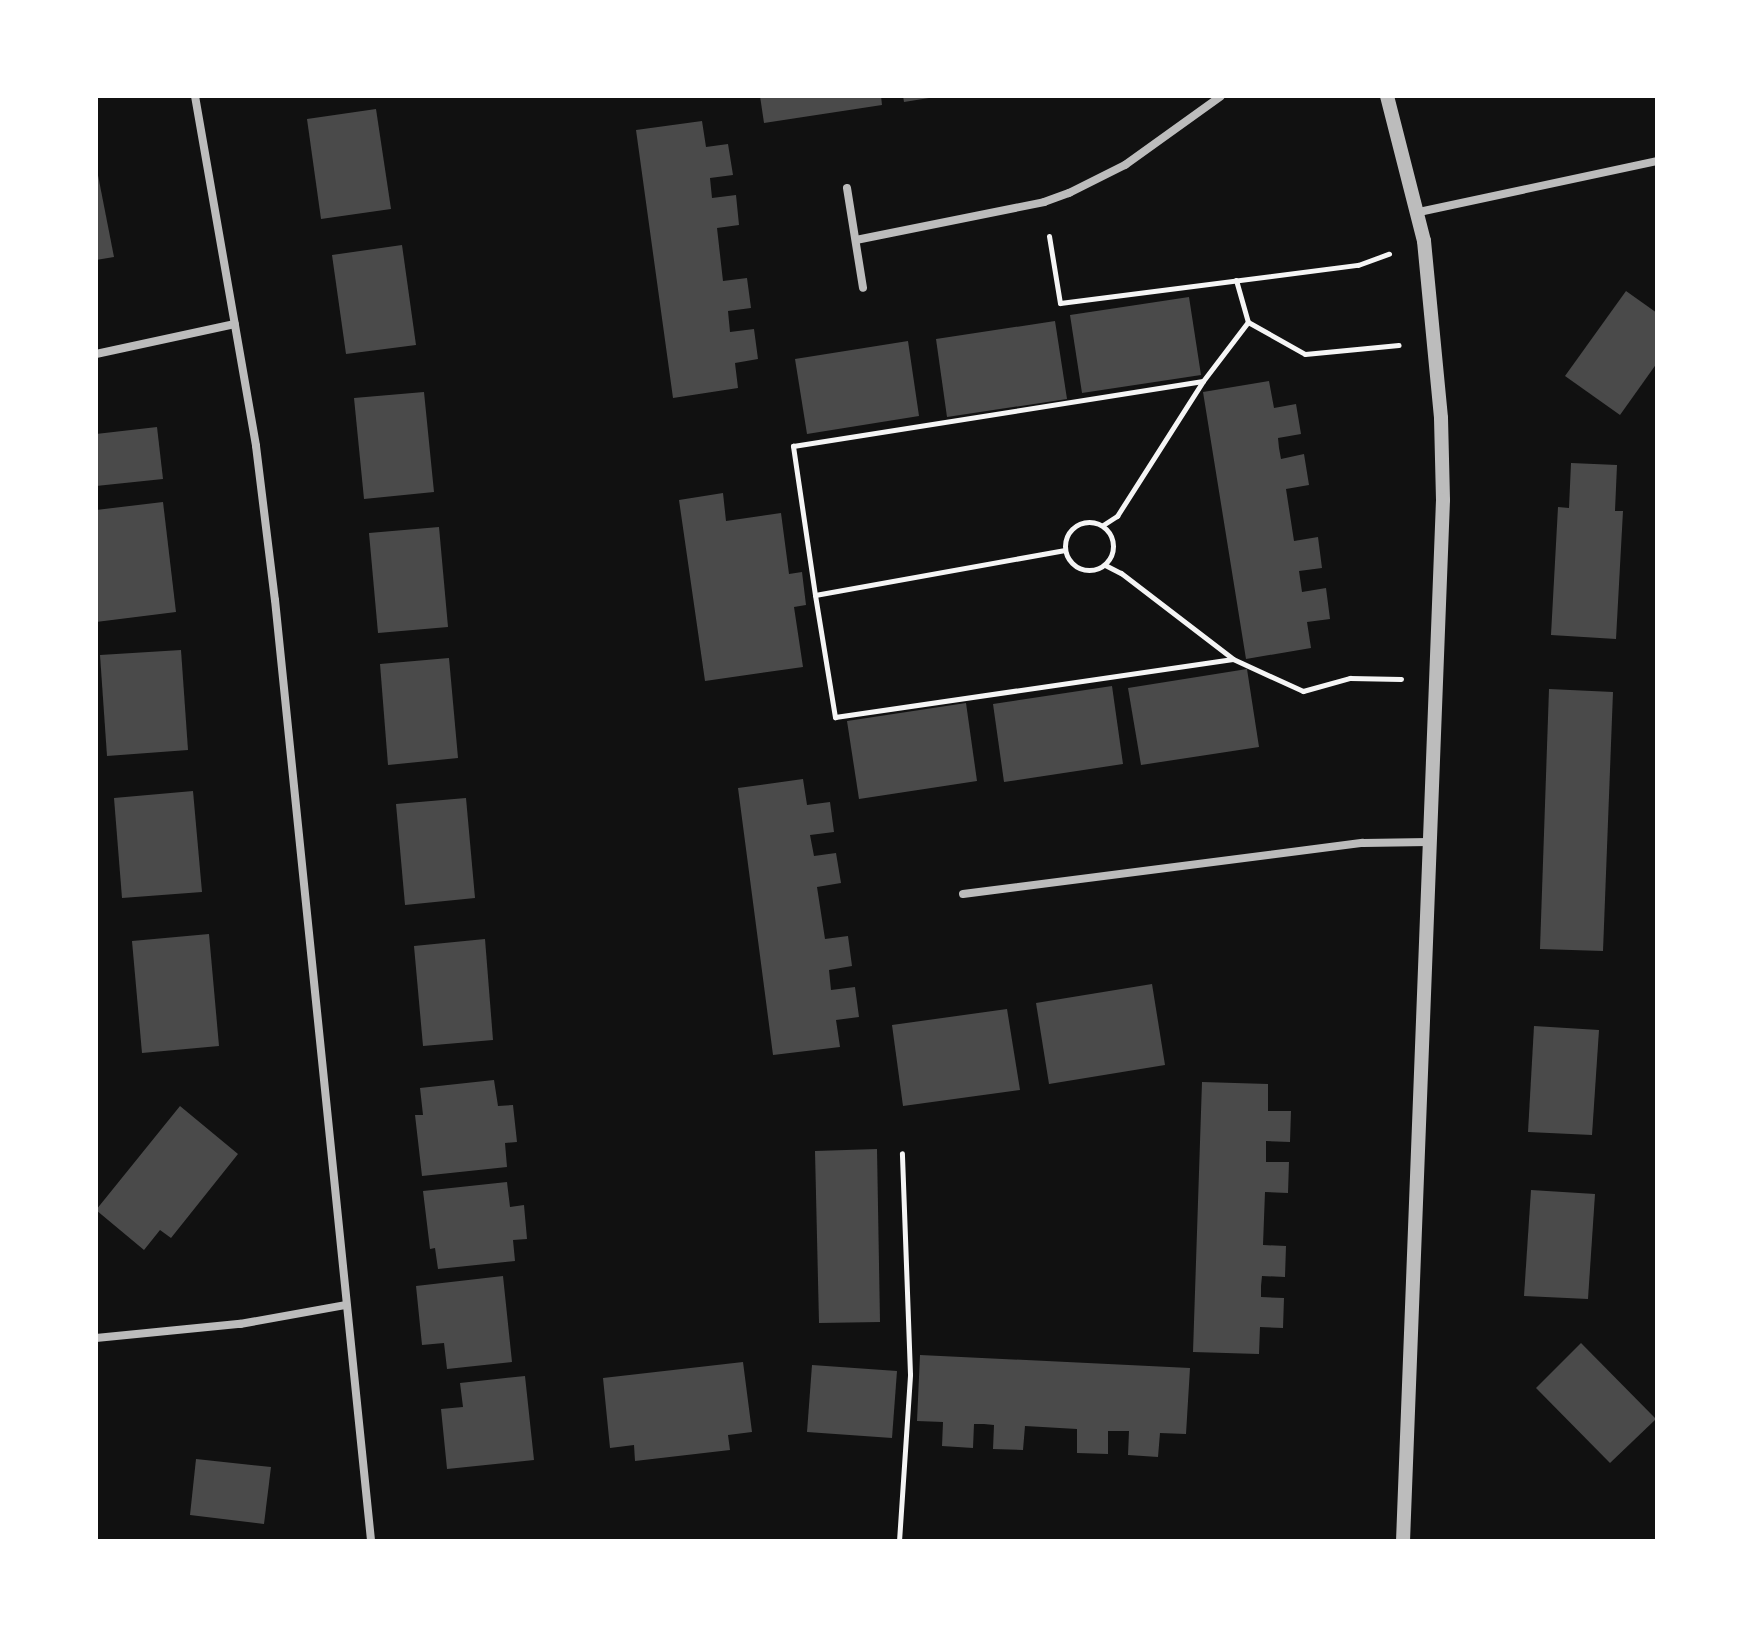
<!DOCTYPE html>
<style>
body{margin:0}
#map{position:relative;width:1753px;height:1637px;overflow:hidden;background:#111;font-family:"Space Grotesk",sans-serif}
div>[style]{position:absolute}
.building>*{inset:0;background:#4a4a4a}
.path>*{height:5px;margin:-2.5px;padding:0 2.5px;transform-origin:2.5px;border-radius:2.5px;background:#f5f5f5}
.path>.ring{margin:-2.5px;padding:0;box-sizing:content-box;background:none;border:5px solid #f5f5f5;border-radius:50%}
.minor>*{height:8px;margin:-4px;padding:0 4px;transform-origin:4px;border-radius:4px;background:#bcbcbc}
.tertiary>*{height:14px;margin:-7px;padding:0 7px;transform-origin:7px;border-radius:7px;background:#bcbcbc}
span{translate:-50% -50%;white-space:nowrap;text-align:center;line-height:1.15;-webkit-text-stroke:8px #fff;paint-order:stroke}
.frame{position:absolute;inset:0;border:98px solid #fff;pointer-events:none}
</style>
<div id="map">
<div class="building">
<div style="clip-path:polygon(760px 96px,881px 96px,882px 105px,764px 123px)"></div>
<div style="clip-path:polygon(903px 96px,929px 96px,929px 98px,904px 102px)"></div>
<div style="clip-path:polygon(376px 109px,391px 209px,321px 219px,307px 119px)"></div>
<div style="clip-path:polygon(702px 121px,706px 147px,728px 144px,733px 175px,710px 178px,712px 198px,736px 195px,739px 225px,717px 228px,723px 281px,747px 278px,751px 308px,728px 311px,730px 332px,754px 329px,758px 359px,735px 363px,738px 388px,673px 398px,636px 130px)"></div>
<div style="clip-path:polygon(96px 165px,114px 257px,96px 260px)"></div>
<div style="clip-path:polygon(402px 245px,416px 345px,346px 354px,332px 255px)"></div>
<div style="clip-path:polygon(1626px 291px,1657px 313px,1657px 363px,1620px 415px,1565px 376px)"></div>
<div style="clip-path:polygon(1189px 297px,1201px 375px,1082px 393px,1070px 315px)"></div>
<div style="clip-path:polygon(1055px 321px,1067px 399px,947px 417px,936px 339px)"></div>
<div style="clip-path:polygon(908px 341px,919px 416px,807px 434px,795px 359px)"></div>
<div style="clip-path:polygon(1269px 381px,1274px 408px,1296px 404px,1301px 434px,1278px 438px,1279px 448px,1281px 459px,1304px 454px,1309px 485px,1286px 489px,1294px 541px,1318px 537px,1322px 568px,1299px 571px,1302px 592px,1326px 588px,1330px 619px,1307px 622px,1311px 648px,1246px 659px,1203px 392px)"></div>
<div style="clip-path:polygon(424px 392px,434px 492px,364px 499px,354px 398px)"></div>
<div style="clip-path:polygon(157px 427px,163px 479px,96px 486px,96px 434px)"></div>
<div style="clip-path:polygon(1571px 463px,1617px 465px,1615px 511px,1623px 511px,1616px 639px,1551px 635px,1558px 507px,1569px 508px)"></div>
<div style="clip-path:polygon(723px 493px,726px 521px,781px 513px,789px 574px,802px 572px,806px 605px,794px 607px,803px 667px,705px 681px,679px 500px)"></div>
<div style="clip-path:polygon(163px 502px,176px 612px,96px 622px,96px 510px)"></div>
<div style="clip-path:polygon(439px 527px,448px 627px,378px 633px,369px 533px)"></div>
<div style="clip-path:polygon(181px 650px,188px 750px,107px 756px,100px 655px)"></div>
<div style="clip-path:polygon(449px 658px,458px 758px,388px 765px,380px 664px)"></div>
<div style="clip-path:polygon(1247px 669px,1259px 747px,1141px 765px,1128px 688px)"></div>
<div style="clip-path:polygon(1112px 686px,1123px 764px,1004px 782px,993px 704px)"></div>
<div style="clip-path:polygon(1549px 689px,1613px 692px,1603px 951px,1540px 949px)"></div>
<div style="clip-path:polygon(966px 703px,977px 781px,859px 799px,847px 721px)"></div>
<div style="clip-path:polygon(803px 779px,807px 805px,830px 802px,834px 832px,810px 835px,814px 856px,836px 853px,841px 883px,817px 887px,825px 939px,848px 936px,852px 966px,829px 970px,831px 990px,855px 987px,859px 1017px,836px 1020px,840px 1047px,773px 1055px,738px 788px)"></div>
<div style="clip-path:polygon(193px 791px,202px 892px,122px 898px,114px 798px)"></div>
<div style="clip-path:polygon(466px 798px,475px 898px,405px 905px,396px 804px)"></div>
<div style="clip-path:polygon(209px 934px,219px 1046px,142px 1053px,132px 941px)"></div>
<div style="clip-path:polygon(485px 939px,493px 1040px,423px 1046px,414px 946px)"></div>
<div style="clip-path:polygon(1152px 984px,1165px 1065px,1049px 1084px,1036px 1003px)"></div>
<div style="clip-path:polygon(1007px 1009px,1020px 1090px,903px 1106px,892px 1025px)"></div>
<div style="clip-path:polygon(1534px 1026px,1599px 1030px,1592px 1135px,1528px 1132px)"></div>
<div style="clip-path:polygon(494px 1080px,498px 1106px,513px 1105px,517px 1142px,505px 1143px,507px 1167px,422px 1176px,415px 1115px,423px 1115px,420px 1088px)"></div>
<div style="clip-path:polygon(1202px 1082px,1268px 1084px,1268px 1111px,1291px 1111px,1290px 1142px,1266px 1141px,1266px 1162px,1289px 1162px,1288px 1193px,1265px 1192px,1263px 1245px,1286px 1246px,1285px 1277px,1262px 1276px,1261px 1286px,1261px 1297px,1284px 1298px,1283px 1328px,1260px 1327px,1259px 1354px,1193px 1352px)"></div>
<div style="clip-path:polygon(180px 1106px,238px 1154px,171px 1238px,160px 1230px,144px 1250px,96px 1210px)"></div>
<div style="clip-path:polygon(877px 1149px,880px 1322px,819px 1323px,815px 1151px)"></div>
<div style="clip-path:polygon(507px 1182px,510px 1207px,524px 1205px,527px 1239px,513px 1240px,515px 1261px,438px 1269px,435px 1248px,430px 1249px,423px 1191px)"></div>
<div style="clip-path:polygon(1531px 1190px,1595px 1194px,1588px 1299px,1524px 1296px)"></div>
<div style="clip-path:polygon(503px 1276px,512px 1362px,447px 1369px,444px 1343px,422px 1345px,416px 1286px)"></div>
<div style="clip-path:polygon(1581px 1343px,1656px 1419px,1610px 1463px,1536px 1388px)"></div>
<div style="clip-path:polygon(920px 1355px,1190px 1368px,1186px 1434px,1160px 1433px,1158px 1457px,1128px 1455px,1129px 1431px,1108px 1431px,1108px 1454px,1077px 1453px,1077px 1429px,1025px 1426px,1023px 1450px,993px 1449px,994px 1425px,984px 1424px,974px 1424px,973px 1448px,942px 1446px,943px 1422px,917px 1421px)"></div>
<div style="clip-path:polygon(743px 1362px,752px 1432px,728px 1435px,730px 1450px,635px 1461px,634px 1445px,610px 1448px,603px 1378px)"></div>
<div style="clip-path:polygon(812px 1365px,897px 1371px,892px 1438px,807px 1432px)"></div>
<div style="clip-path:polygon(525px 1376px,534px 1460px,447px 1469px,441px 1409px,463px 1407px,460px 1383px)"></div>
<div style="clip-path:polygon(196px 1459px,271px 1467px,264px 1524px,190px 1515px)"></div>
</div>
<div class="path">
<div style="left:1049px;top:236px;width:68px;rotate:80.7deg"></div>
<div style="left:1060px;top:303px;width:300px;rotate:-7.3deg"></div>
<div style="left:1358px;top:265px;width:33px;rotate:-20deg"></div>
<div style="left:1236px;top:280px;width:44px;rotate:74.1deg"></div>
<div style="left:1248px;top:322px;width:65px;rotate:29.3deg"></div>
<div style="left:1305px;top:354px;width:94px;rotate:-5.5deg"></div>
<div class="ring" style="left:1065px;top:522px;width:43px;height:43px"></div>
<div style="left:1103px;top:525px;width:17px;rotate:-33deg"></div>
<div style="left:1117px;top:516px;width:160px;rotate:-57.5deg"></div>
<div style="left:1203px;top:381px;width:74px;rotate:-52.7deg"></div>
<div style="left:1065px;top:550px;width:254px;rotate:169.8deg"></div>
<div style="left:815px;top:595px;width:151px;rotate:-98.4deg"></div>
<div style="left:793px;top:446px;width:415px;rotate:-9deg"></div>
<div style="left:1105px;top:565px;width:18px;rotate:27deg"></div>
<div style="left:1121px;top:573px;width:141px;rotate:37.5deg"></div>
<div style="left:1233px;top:659px;width:77px;rotate:24.6deg"></div>
<div style="left:1303px;top:691px;width:49px;rotate:-15.5deg"></div>
<div style="left:1350px;top:678px;width:51px;rotate:1.1deg"></div>
<div style="left:815px;top:595px;width:124px;rotate:80.7deg"></div>
<div style="left:835px;top:717px;width:402px;rotate:-8.3deg"></div>
<div style="left:899px;top:1541px;width:167px;rotate:-86.2deg"></div>
<div style="left:910px;top:1374px;width:221px;rotate:-92.1deg"></div>
</div>
<div class="minor">
<div style="left:195px;top:96px;width:355px;rotate:80.1deg"></div>
<div style="left:256px;top:446px;width:155px;rotate:83deg"></div>
<div style="left:275px;top:600px;width:946px;rotate:84.17deg"></div>
<div style="left:847px;top:188px;width:101px;rotate:80.9deg"></div>
<div style="left:1419px;top:212px;width:243px;rotate:-12.1deg"></div>
<div style="left:856px;top:240px;width:192px;rotate:-11.4deg"></div>
<div style="left:1044px;top:202px;width:27px;rotate:-20deg"></div>
<div style="left:1069px;top:193px;width:63px;rotate:-26.6deg"></div>
<div style="left:1125px;top:165px;width:118px;rotate:-35.7deg"></div>
<div style="left:96px;top:354px;width:142px;rotate:-12.2deg"></div>
<div style="left:963px;top:894px;width:403px;rotate:-7.3deg"></div>
<div style="left:1363px;top:843px;width:66px;rotate:-0.9deg"></div>
<div style="left:96px;top:1338px;width:145px;rotate:-5.6deg"></div>
<div style="left:240px;top:1324px;width:108px;rotate:-10.2deg"></div>
</div>
<div class="tertiary">
<div style="left:1387px;top:96px;width:150px;rotate:75.7deg"></div>
<div style="left:1424px;top:241px;width:178px;rotate:84.5deg"></div>
<div style="left:1441px;top:418px;width:82px;rotate:88.6deg"></div>
<div style="left:1443px;top:500px;width:1042px;rotate:92.2deg"></div>
</div>
<div class="frame"></div>
</div>
